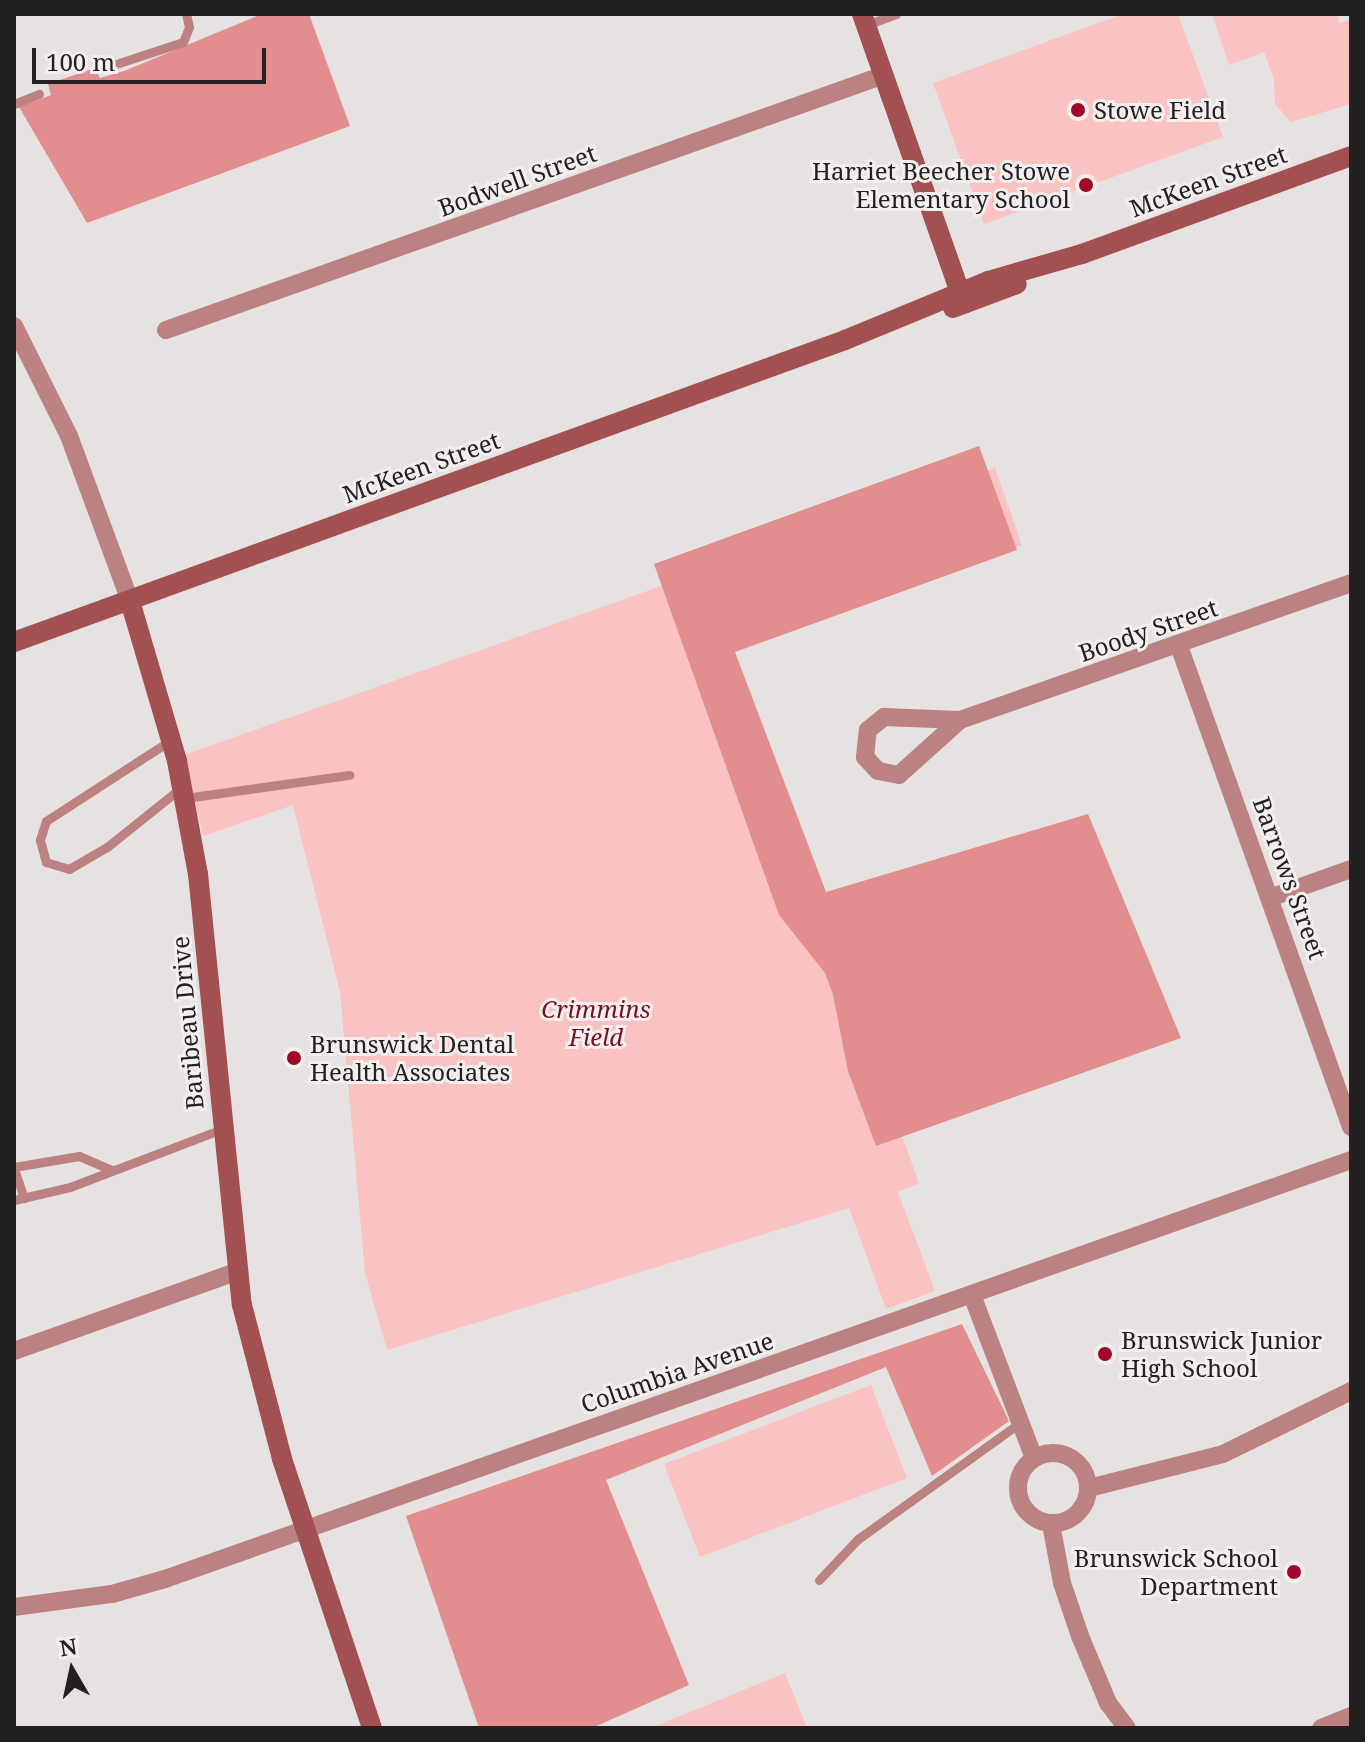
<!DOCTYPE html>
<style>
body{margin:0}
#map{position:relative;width:1365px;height:1742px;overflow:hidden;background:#e6e2e2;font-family:"Noto Serif",serif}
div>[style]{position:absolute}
.green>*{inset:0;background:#fbc2c2}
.forest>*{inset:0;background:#e28e8e}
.lane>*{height:9px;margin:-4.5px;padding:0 4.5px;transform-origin:4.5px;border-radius:4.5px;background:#bc8181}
.street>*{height:18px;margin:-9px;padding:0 9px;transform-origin:9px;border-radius:9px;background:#bc8181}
.street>.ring{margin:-9px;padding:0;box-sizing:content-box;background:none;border:18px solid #bc8181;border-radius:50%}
.secondary>*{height:20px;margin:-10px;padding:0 10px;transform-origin:10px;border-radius:10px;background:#a35052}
.dots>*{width:22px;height:22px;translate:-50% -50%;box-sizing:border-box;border:4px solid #f4efef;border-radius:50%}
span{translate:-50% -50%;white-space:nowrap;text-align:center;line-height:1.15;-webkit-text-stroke:6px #f4efef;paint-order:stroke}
.poi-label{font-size:24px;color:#222020}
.left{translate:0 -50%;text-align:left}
.right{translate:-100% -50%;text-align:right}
.street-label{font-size:24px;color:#222020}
.park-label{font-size:24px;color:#751120;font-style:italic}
.frame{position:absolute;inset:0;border:16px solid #222020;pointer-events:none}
.north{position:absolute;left:32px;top:1630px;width:80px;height:80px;-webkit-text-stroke:6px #f4efef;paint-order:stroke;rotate:351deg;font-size:22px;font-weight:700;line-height:32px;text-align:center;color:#222020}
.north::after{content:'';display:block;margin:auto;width:28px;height:36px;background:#222020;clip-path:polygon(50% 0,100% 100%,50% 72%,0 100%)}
.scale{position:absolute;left:32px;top:48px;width:234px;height:36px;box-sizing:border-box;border:4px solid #222020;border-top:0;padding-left:10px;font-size:24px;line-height:28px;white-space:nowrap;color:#222020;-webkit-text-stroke:6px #f4efef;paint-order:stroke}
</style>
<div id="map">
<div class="green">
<div style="clip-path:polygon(1123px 14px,1178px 14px,1223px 137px,984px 224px,933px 83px)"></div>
<div style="clip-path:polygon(1212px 14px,1337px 14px,1340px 23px,1351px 19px,1351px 104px,1291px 122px,1275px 104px,1274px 79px,1264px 52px,1229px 65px)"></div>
<div style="clip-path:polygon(995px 468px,1022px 545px,727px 651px,919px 1183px,898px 1192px,935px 1291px,886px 1309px,849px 1208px,387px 1350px,365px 1273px,340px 992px,293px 805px,203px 836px,184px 755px)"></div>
<div style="clip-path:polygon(871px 1385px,907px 1478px,700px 1557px,664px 1464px)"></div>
<div style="clip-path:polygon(785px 1673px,807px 1728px,651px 1728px)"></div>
</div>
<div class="forest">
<div style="clip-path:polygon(262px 14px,309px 14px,350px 126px,87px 223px,19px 107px,51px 95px,48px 84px,95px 68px,100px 78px,124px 71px)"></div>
<div style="clip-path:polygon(979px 446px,1017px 550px,735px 652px,826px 892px,1088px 814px,1181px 1038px,876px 1146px,848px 1071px,833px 995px,825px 973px,779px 915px,654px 564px)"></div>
<div style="clip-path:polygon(962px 1324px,1009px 1421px,932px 1476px,886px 1367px,606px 1480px,689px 1685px,592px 1728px,479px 1728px,406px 1516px)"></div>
</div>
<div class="lane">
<div style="left:866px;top:25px;width:32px;rotate:-20deg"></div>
<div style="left:104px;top:68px;width:83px;rotate:-18.2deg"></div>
<div style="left:183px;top:42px;width:16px;rotate:-68deg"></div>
<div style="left:189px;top:27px;width:13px;rotate:-103deg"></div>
<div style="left:14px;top:104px;width:27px;rotate:-22deg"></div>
<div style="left:171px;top:740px;width:149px;rotate:147.1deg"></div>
<div style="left:46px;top:821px;width:20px;rotate:108deg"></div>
<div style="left:40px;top:840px;width:23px;rotate:75deg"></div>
<div style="left:46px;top:862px;width:24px;rotate:17deg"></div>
<div style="left:69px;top:869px;width:44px;rotate:-30.1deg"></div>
<div style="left:107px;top:847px;width:96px;rotate:-38.7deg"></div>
<div style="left:185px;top:798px;width:166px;rotate:-8deg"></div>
<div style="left:14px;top:1167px;width:66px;rotate:-9.6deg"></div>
<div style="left:79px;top:1156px;width:36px;rotate:23deg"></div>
<div style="left:14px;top:1169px;width:31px;rotate:71deg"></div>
<div style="left:14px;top:1200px;width:57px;rotate:-13.1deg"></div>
<div style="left:70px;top:1187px;width:163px;rotate:-20.9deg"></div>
<div style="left:819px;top:1580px;width:57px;rotate:-46.4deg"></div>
<div style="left:858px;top:1539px;width:197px;rotate:-35.7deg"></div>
</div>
<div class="street">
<div style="left:14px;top:326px;width:123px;rotate:63.4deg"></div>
<div style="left:69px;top:436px;width:176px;rotate:69.7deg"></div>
<div style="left:166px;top:330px;width:762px;rotate:-19.55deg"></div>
<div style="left:1179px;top:646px;width:511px;rotate:70.32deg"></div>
<div style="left:960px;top:720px;width:82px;rotate:138deg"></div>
<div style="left:899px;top:775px;width:21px;rotate:-169deg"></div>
<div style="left:878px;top:771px;width:19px;rotate:-133deg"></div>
<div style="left:865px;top:757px;width:27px;rotate:-84deg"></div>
<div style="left:868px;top:730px;width:21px;rotate:-39deg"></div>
<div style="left:884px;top:717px;width:76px;rotate:2.3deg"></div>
<div style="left:960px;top:720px;width:414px;rotate:-19.3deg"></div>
<div style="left:1272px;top:897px;width:84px;rotate:-19.5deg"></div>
<div style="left:972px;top:1295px;width:174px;rotate:69.2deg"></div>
<div style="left:14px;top:1351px;width:236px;rotate:-19.6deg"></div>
<div class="ring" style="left:1018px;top:1453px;width:52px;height:52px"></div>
<div style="left:1089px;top:1488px;width:138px;rotate:-14.2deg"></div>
<div style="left:1223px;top:1454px;width:143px;rotate:-26.2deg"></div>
<div style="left:1051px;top:1524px;width:60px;rotate:79.4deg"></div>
<div style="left:1062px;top:1583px;width:56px;rotate:71.2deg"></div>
<div style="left:1080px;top:1636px;width:73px;rotate:67.3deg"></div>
<div style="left:1108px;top:1703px;width:31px;rotate:53deg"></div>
<div style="left:14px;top:1607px;width:99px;rotate:-7.6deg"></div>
<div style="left:112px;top:1594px;width:55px;rotate:-15.8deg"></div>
<div style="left:165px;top:1579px;width:1258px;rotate:-19.46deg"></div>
<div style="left:1321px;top:1728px;width:32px;rotate:-22deg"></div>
</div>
<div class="secondary">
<div style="left:862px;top:14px;width:307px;rotate:70.6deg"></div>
<div style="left:953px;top:308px;width:68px;rotate:-20.6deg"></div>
<div style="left:130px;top:601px;width:167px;rotate:73.6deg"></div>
<div style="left:177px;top:761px;width:115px;rotate:79.5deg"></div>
<div style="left:198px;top:874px;width:433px;rotate:84.2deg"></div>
<div style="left:242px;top:1305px;width:159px;rotate:75.4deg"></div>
<div style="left:282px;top:1459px;width:284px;rotate:71.5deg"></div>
<div style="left:14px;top:642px;width:884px;rotate:-19.97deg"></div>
<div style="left:845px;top:340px;width:155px;rotate:-22.4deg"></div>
<div style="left:988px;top:281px;width:98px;rotate:-16deg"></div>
<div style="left:1082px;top:254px;width:286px;rotate:-20deg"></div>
</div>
<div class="dots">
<div style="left:1078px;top:110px;background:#a3052a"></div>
<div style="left:1086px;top:185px;background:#a3052a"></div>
<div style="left:294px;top:1058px;background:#a3052a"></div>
<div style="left:1105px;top:1354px;background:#a3052a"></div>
<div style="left:1294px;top:1572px;background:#a3052a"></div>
</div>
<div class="poi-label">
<span class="left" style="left:1094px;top:110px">Stowe Field</span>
<span class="right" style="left:1070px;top:185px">Harriet Beecher Stowe<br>Elementary School</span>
<span class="left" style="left:310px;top:1058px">Brunswick Dental<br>Health Associates</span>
<span class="left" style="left:1121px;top:1354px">Brunswick Junior<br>High School</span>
<span class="right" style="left:1278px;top:1572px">Brunswick School<br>Department</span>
</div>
<div class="street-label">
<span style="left:517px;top:180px;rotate:-20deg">Bodwell Street</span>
<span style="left:1208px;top:181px;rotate:-20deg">McKeen Street</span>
<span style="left:421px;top:467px;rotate:-20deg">McKeen Street</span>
<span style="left:1148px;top:630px;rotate:-19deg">Boody Street</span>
<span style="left:1290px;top:878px;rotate:70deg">Barrows Street</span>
<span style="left:187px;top:1023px;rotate:-95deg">Baribeau Drive</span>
<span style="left:677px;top:1372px;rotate:-19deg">Columbia Avenue</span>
</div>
<div class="park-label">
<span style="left:596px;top:1023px">Crimmins<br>Field</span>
</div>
<div class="frame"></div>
<div class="north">N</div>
<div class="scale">100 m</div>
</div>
